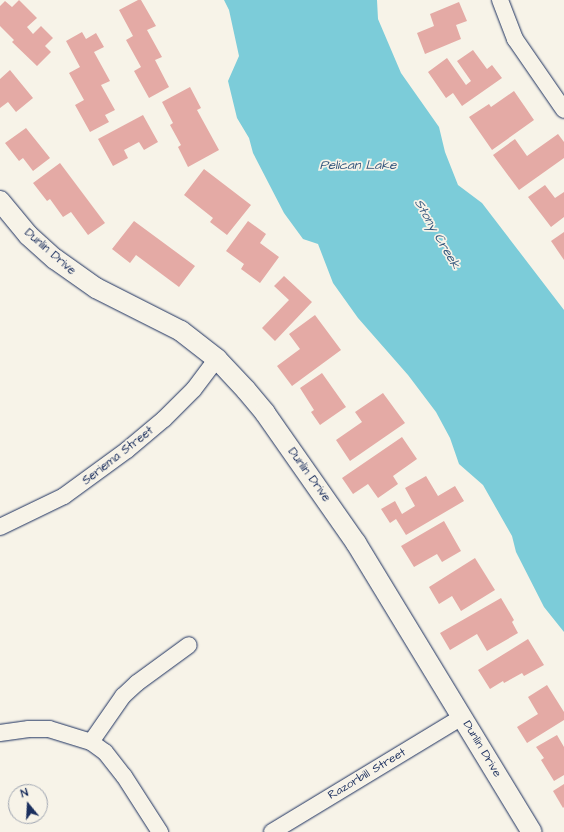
<!DOCTYPE html>
<style>
body{margin:0}
#map{position:relative;width:564px;height:832px;overflow:hidden;background:#f7f3e8;font-family:"Architects Daughter",sans-serif}
div>[style]{position:absolute}
.water>*{inset:0;background:#7cccd9}
.building>*{inset:0;background:#e4aaa5}
.roads{filter:drop-shadow(0 0 1px #1b2f5e) drop-shadow(0 0 1px #1b2f5e)}
.minor>*{height:16px;margin:-8px;padding:0 8px;transform-origin:8px;border-radius:8px;background:#f7f3e8}
.tertiary>*{height:20px;margin:-10px;padding:0 10px;transform-origin:10px;border-radius:10px;background:#f7f3e8}
span{translate:-50% -50%;white-space:nowrap;text-align:center;line-height:1.15;-webkit-text-stroke:3.5px #f7f3e8;paint-order:stroke}
.street-label{font-size:12px;color:#1b2f5e}
.water-label{font-size:13px;color:#33567d;font-style:italic}
.north{position:absolute;left:8px;top:784px;width:40px;height:40px;box-sizing:border-box;background:#f7f3e8;border:1px solid #9fa5b1;border-radius:50%;rotate:342deg;font-size:11px;font-weight:700;line-height:16px;text-align:center;color:#1b2f5e}
.north::after{content:'';display:block;margin:auto;width:14px;height:18px;background:#1b2f5e;clip-path:polygon(50% 0,100% 100%,50% 72%,0 100%)}
</style>
<div id="map">
<div class="water">
<div style="clip-path:polygon(224px 0,377px 0,378px 19px,401px 73px,439px 127px,445px 152px,458px 185px,482px 203px,564px 310px,564px 632px,544px 607px,516px 552px,512px 536px,483px 485px,459px 464px,450px 438px,436px 412px,408px 375px,358px 318px,333px 283px,318px 244px,303px 239px,284px 213px,253px 153px,249px 138px,237px 118px,228px 81px,239px 56px,229px 10px)"></div>
</div>
<div class="building">
<div style="clip-path:polygon(19px 0,37px 18px,27px 27px,33px 34px,41px 26px,53px 38px,45px 46px,51px 52px,37px 66px,12px 42px,14px 40px,0 26px,0 6px,5px 1px,12px 7px)"></div>
<div style="clip-path:polygon(138px 0,141px 0,156px 26px,147px 30px,162px 57px,155px 60px,169px 87px,149px 98px,134px 71px,141px 67px,126px 40px,133px 36px,119px 10px)"></div>
<div style="clip-path:polygon(459px 2px,467px 21px,456px 25px,461px 39px,425px 54px,417px 33px,434px 26px,430px 14px)"></div>
<div style="clip-path:polygon(82px 32px,86px 39px,96px 33px,104px 47px,94px 52px,110px 81px,101px 85px,115px 110px,105px 115px,109px 122px,90px 132px,75px 105px,84px 100px,69px 73px,80px 67px,66px 41px)"></div>
<div style="clip-path:polygon(473px 50px,487px 69px,492px 65px,502px 78px,462px 106px,453px 93px,446px 98px,428px 72px,447px 58px,466px 85px,471px 81px,457px 61px)"></div>
<div style="clip-path:polygon(10px 70px,33px 98px,16px 112px,8px 102px,0 108px,0 79px)"></div>
<div style="clip-path:polygon(190px 87px,201px 108px,197px 110px,219px 150px,188px 167px,178px 147px,181px 145px,170px 125px,173px 123px,162px 102px)"></div>
<div style="clip-path:polygon(514px 91px,534px 120px,492px 150px,469px 117px,489px 104px,491px 107px)"></div>
<div style="clip-path:polygon(143px 115px,158px 142px,144px 150px,139px 142px,124px 150px,128px 158px,113px 166px,98px 139px)"></div>
<div style="clip-path:polygon(26px 128px,50px 158px,33px 171px,23px 158px,19px 161px,5px 143px)"></div>
<div style="clip-path:polygon(558px 134px,564px 142px,564px 158px,519px 190px,493px 155px,515px 139px,527px 156px)"></div>
<div style="clip-path:polygon(60px 163px,105px 223px,88px 235px,71px 212px,63px 217px,50px 199px,47px 201px,33px 183px)"></div>
<div style="clip-path:polygon(204px 169px,251px 205px,227px 235px,210px 222px,213px 218px,184px 195px)"></div>
<div style="clip-path:polygon(545px 185px,555px 198px,564px 192px,564px 217px,551px 227px,528px 197px)"></div>
<div style="clip-path:polygon(134px 221px,195px 266px,179px 287px,136px 255px,130px 263px,112px 249px)"></div>
<div style="clip-path:polygon(248px 221px,266px 234px,260px 243px,279px 257px,260px 283px,241px 269px,244px 264px,226px 251px)"></div>
<div style="clip-path:polygon(564px 232px,564px 260px,551px 241px)"></div>
<div style="clip-path:polygon(284px 276px,312px 302px,275px 341px,262px 328px,289px 300px,274px 286px)"></div>
<div style="clip-path:polygon(315px 315px,341px 350px,292px 386px,277px 366px,300px 349px,289px 334px)"></div>
<div style="clip-path:polygon(322px 373px,346px 407px,320px 425px,311px 412px,314px 410px,300px 388px)"></div>
<div style="clip-path:polygon(383px 393px,405px 423px,350px 461px,336px 440px,362px 422px,355px 412px)"></div>
<div style="clip-path:polygon(402px 437px,417px 459px,393px 476px,398px 484px,378px 498px,368px 484px,353px 494px,342px 478px)"></div>
<div style="clip-path:polygon(426px 476px,438px 496px,455px 486px,464px 501px,406px 535px,396px 519px,390px 523px,381px 509px,395px 501px,402px 514px,415px 506px,405px 488px)"></div>
<div style="clip-path:polygon(444px 521px,461px 551px,442px 562px,437px 554px,414px 567px,401px 546px)"></div>
<div style="clip-path:polygon(475px 558px,495px 590px,461px 611px,452px 596px,439px 604px,429px 587px)"></div>
<div style="clip-path:polygon(501px 598px,514px 620px,512px 622px,518px 633px,487px 651px,477px 634px,450px 650px,440px 633px)"></div>
<div style="clip-path:polygon(528px 639px,544px 665px,524px 676px,522px 673px,504px 683px,503px 681px,490px 689px,478px 670px)"></div>
<div style="clip-path:polygon(547px 685px,564px 712px,564px 720px,527px 743px,517px 727px,538px 714px,528px 697px)"></div>
<div style="clip-path:polygon(557px 735px,564px 747px,564px 775px,554px 781px,541px 760px,544px 758px,536px 747px)"></div>
<div style="clip-path:polygon(564px 784px,564px 807px,563px 808px,553px 791px)"></div>
</div>
<div class="roads">
<div class="minor">
<div style="left:500px;top:0;width:42px;rotate:69deg"></div>
<div style="left:515px;top:39px;width:86px;rotate:55.4deg"></div>
<div style="left:0;top:527px;width:71px;rotate:-25.8deg"></div>
<div style="left:64px;top:496px;width:78px;rotate:-36.1deg"></div>
<div style="left:127px;top:450px;width:48px;rotate:-40deg"></div>
<div style="left:164px;top:419px;width:42px;rotate:-45deg"></div>
<div style="left:194px;top:389px;width:38px;rotate:-53deg"></div>
<div style="left:0;top:733px;width:29px;rotate:-8deg"></div>
<div style="left:29px;top:729px;width:20px"></div>
<div style="left:49px;top:729px;width:44px;rotate:17.2deg"></div>
<div style="left:91px;top:742px;width:17px;rotate:36deg"></div>
<div style="left:105px;top:752px;width:31px;rotate:52deg"></div>
<div style="left:124px;top:776px;width:67px;rotate:57.3deg"></div>
<div style="left:91px;top:742px;width:56px;rotate:-55.2deg"></div>
<div style="left:123px;top:696px;width:19px;rotate:-43deg"></div>
<div style="left:137px;top:683px;width:64px;rotate:-36.2deg"></div>
<div style="left:272px;top:832px;width:222px;rotate:-31.2deg"></div>
</div>
<div class="tertiary">
<div style="left:0;top:201px;width:44px;rotate:50.5deg"></div>
<div style="left:28px;top:235px;width:36px;rotate:42deg"></div>
<div style="left:55px;top:259px;width:50px;rotate:35.3deg"></div>
<div style="left:96px;top:288px;width:95px;rotate:26.8deg"></div>
<div style="left:181px;top:331px;width:46px;rotate:37.9deg"></div>
<div style="left:217px;top:359px;width:42px;rotate:46.9deg"></div>
<div style="left:246px;top:390px;width:30px;rotate:50deg"></div>
<div style="left:265px;top:413px;width:159px;rotate:55deg"></div>
<div style="left:356px;top:543px;width:338px;rotate:58.7deg"></div>
</div>
</div>
<div class="street-label">
<span style="left:50px;top:252px;rotate:41deg">Dunlin Drive</span>
<span style="left:118px;top:456px;rotate:-38deg">Seriema Street</span>
<span style="left:309px;top:475px;rotate:54deg">Dunlin Drive</span>
<span style="left:482px;top:749px;rotate:59deg">Dunlin Drive</span>
<span style="left:367px;top:774px;rotate:-31deg">Razorbill Street</span>
</div>
<div class="water-label">
<span style="left:358px;top:165px">Pelican Lake</span>
<span style="left:437px;top:234px;rotate:60deg">Stony Creek</span>
</div>
<div class="north">N</div>
</div>
